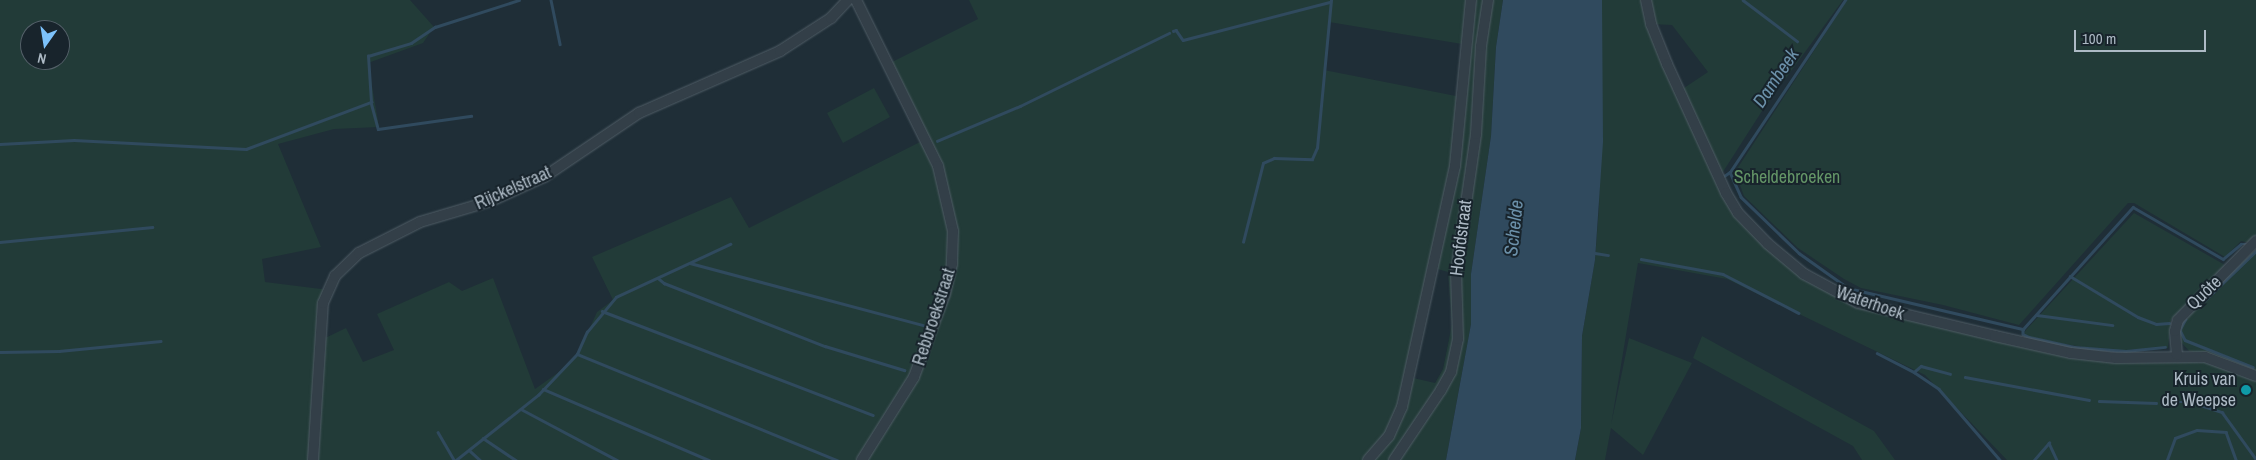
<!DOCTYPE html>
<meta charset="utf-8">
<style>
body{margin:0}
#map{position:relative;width:2256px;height:460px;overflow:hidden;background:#1f2e37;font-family:"Archivo Narrow",sans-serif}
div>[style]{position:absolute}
.green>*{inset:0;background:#223b38}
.water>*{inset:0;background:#304a5e}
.stream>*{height:2.5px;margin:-1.25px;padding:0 1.25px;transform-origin:1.25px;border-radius:1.25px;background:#304a5e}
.roads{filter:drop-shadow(0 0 1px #505d66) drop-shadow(0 0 1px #505d66)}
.minor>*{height:10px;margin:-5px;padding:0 5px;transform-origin:5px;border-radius:5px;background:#333f48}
.dots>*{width:14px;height:14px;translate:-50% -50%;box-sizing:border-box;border:2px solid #18242c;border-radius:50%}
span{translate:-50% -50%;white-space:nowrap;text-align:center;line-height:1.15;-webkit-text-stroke:4px #18242c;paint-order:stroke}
.park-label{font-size:18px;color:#649667}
.street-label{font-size:18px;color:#adbac5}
.poi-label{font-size:18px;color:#adbac5}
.right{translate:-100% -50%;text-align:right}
.water-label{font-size:19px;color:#6c91aa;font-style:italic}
.north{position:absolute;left:20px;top:20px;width:50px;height:50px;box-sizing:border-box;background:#18242c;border:1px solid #546069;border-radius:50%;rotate:193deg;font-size:14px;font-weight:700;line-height:20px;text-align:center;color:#adbac5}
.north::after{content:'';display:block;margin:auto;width:18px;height:22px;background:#7cc2fb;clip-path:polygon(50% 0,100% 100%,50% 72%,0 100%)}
.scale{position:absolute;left:2074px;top:30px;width:132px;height:22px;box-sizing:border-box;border:2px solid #adbac5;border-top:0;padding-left:6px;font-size:15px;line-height:18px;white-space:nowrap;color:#adbac5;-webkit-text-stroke:4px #18242c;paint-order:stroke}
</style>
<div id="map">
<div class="green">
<div style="clip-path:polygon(evenodd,0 0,410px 0,434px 27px,423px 43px,368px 63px,379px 127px,334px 129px,278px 144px,321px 247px,262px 259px,265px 282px,329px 290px,321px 340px,346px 328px,363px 362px,394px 350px,377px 314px,449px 282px,462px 291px,493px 278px,535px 389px,566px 367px,579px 352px,597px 312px,613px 300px,592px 257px,731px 197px,749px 228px,926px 139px,890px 63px,978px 19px,969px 0,1471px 0,1462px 44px,1329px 22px,1324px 70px,1461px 97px,1472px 0,1503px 0,1496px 47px,1491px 136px,1471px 274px,1471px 324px,1446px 460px,0 460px,0 0,30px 30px,60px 30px,60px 60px,30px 60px,30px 30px,0 0,1434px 268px,1448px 272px,1452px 324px,1443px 369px,1435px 383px,1409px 377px,1434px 268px)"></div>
<div style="clip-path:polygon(evenodd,1602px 0,1843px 0,1762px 111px,1721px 175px,1763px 245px,1806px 281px,1856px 306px,2059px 354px,2210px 363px,2248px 375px,2256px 381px,2256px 460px,2007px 460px,1925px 375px,1727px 279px,1638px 263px,1611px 425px,1629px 338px,1692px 363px,1643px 455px,1611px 428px,1605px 460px,1575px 460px,1581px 428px,1582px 336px,1595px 260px,1599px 207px,1602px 0,1651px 24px,1672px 25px,1708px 72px,1681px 90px,1651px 24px)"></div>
<div style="clip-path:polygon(1847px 0,2256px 0,2256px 235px,2250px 243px,2241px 241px,2225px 257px,2134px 203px,2128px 203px,2019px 325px,1943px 305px,1861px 288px,1844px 279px,1798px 248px,1744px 196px,1735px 172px)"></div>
<div style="clip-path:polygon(874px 88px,890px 117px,843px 143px,827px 113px)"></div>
<div style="clip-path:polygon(2134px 213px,2225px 265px,2171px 320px,2168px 348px,2108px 351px,2028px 338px,2024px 333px,2026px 330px)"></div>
<div style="clip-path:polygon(2252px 252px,2256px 255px,2256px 371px,2189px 351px,2181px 342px,2179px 328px,2182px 320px)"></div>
<div style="clip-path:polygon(1702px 336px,1874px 431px,1895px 460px,1862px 460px,1853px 446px,1693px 358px)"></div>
</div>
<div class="water">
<div style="clip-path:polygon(1503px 0,1602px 0,1603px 142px,1595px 260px,1582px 336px,1581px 428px,1575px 460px,1446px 460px,1471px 324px,1471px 274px,1491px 136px,1496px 47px)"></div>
</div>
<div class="stream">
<div style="left:551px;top:0;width:45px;rotate:78.4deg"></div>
<div style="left:1743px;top:0;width:68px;rotate:37.2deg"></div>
<div style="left:1173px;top:31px;width:3px;rotate:-18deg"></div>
<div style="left:1176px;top:30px;width:12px;rotate:55deg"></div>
<div style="left:1183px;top:40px;width:152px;rotate:-14.5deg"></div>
<div style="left:371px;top:102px;width:46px;rotate:-93.7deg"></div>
<div style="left:368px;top:56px;width:45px;rotate:-16.8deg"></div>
<div style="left:411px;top:43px;width:29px;rotate:-34deg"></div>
<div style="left:435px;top:27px;width:88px;rotate:-17.8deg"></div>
<div style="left:937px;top:141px;width:90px;rotate:-22.9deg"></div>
<div style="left:1020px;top:106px;width:166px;rotate:-26.1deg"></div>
<div style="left:0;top:144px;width:74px;rotate:-3.1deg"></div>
<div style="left:74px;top:140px;width:172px;rotate:3deg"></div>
<div style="left:246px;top:149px;width:134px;rotate:-20.6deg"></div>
<div style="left:371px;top:102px;width:28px;rotate:75deg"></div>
<div style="left:378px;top:129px;width:94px;rotate:-8deg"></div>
<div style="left:1730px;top:172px;width:27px;rotate:66deg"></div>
<div style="left:1741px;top:197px;width:81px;rotate:44deg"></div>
<div style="left:1799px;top:253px;width:60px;rotate:35.5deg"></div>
<div style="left:1848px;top:288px;width:180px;rotate:13.2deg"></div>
<div style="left:2023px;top:329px;width:164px;rotate:-48deg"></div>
<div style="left:2133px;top:207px;width:104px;rotate:30deg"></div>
<div style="left:2223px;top:259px;width:23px;rotate:-40deg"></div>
<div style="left:2241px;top:244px;width:6px"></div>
<div style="left:1724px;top:176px;width:7px;rotate:-34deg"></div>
<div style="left:1730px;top:172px;width:207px;rotate:-56.2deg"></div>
<div style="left:0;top:242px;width:153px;rotate:-5.6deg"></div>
<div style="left:1243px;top:242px;width:81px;rotate:-75.8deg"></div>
<div style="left:1263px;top:163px;width:12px;rotate:-24deg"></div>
<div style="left:1274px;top:158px;width:38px;rotate:2deg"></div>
<div style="left:1312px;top:159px;width:12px;rotate:-66deg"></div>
<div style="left:1317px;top:148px;width:149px;rotate:-84.6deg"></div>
<div style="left:1595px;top:253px;width:13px;rotate:9deg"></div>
<div style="left:1641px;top:259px;width:83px;rotate:10.4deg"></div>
<div style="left:1723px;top:274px;width:85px;rotate:27.2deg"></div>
<div style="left:690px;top:263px;width:241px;rotate:14.9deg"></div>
<div style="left:2070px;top:276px;width:79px;rotate:31.1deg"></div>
<div style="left:2138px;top:317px;width:19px;rotate:21deg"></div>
<div style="left:2156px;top:324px;width:13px;rotate:-4deg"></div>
<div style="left:658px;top:278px;width:8px;rotate:40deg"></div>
<div style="left:664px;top:283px;width:173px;rotate:21.4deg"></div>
<div style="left:825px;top:346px;width:83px;rotate:16.9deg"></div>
<div style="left:2204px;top:301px;width:72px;rotate:-43.9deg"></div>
<div style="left:602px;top:311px;width:290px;rotate:21deg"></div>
<div style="left:2037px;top:315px;width:76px;rotate:7.6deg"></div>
<div style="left:2186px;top:319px;width:13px;rotate:119deg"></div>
<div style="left:2180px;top:330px;width:11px;rotate:63deg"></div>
<div style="left:2185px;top:340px;width:73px;rotate:21.7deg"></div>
<div style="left:2023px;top:329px;width:5px;rotate:90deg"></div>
<div style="left:2023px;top:334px;width:7px;rotate:27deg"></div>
<div style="left:2029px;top:337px;width:46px;rotate:12.5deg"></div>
<div style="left:2074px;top:347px;width:52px;rotate:4.4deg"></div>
<div style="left:2126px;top:351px;width:39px;rotate:-6deg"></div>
<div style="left:0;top:352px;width:59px;rotate:-1deg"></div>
<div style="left:59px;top:351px;width:102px;rotate:-5.6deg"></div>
<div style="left:1877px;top:353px;width:42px;rotate:27.2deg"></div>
<div style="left:1914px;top:372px;width:9px;rotate:-41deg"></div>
<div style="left:1921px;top:366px;width:30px;rotate:15deg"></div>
<div style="left:577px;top:354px;width:281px;rotate:22.2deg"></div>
<div style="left:1914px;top:372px;width:30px;rotate:34deg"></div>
<div style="left:1939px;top:389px;width:94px;rotate:49.3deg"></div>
<div style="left:1965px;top:377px;width:126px;rotate:10.5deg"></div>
<div style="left:543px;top:389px;width:181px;rotate:23.2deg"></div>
<div style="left:2099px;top:401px;width:57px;rotate:2deg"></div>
<div style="left:2167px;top:402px;width:24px"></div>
<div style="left:2191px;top:402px;width:33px;rotate:18deg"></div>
<div style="left:2222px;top:412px;width:58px;rotate:54.1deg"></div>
<div style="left:521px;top:409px;width:109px;rotate:28deg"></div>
<div style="left:438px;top:432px;width:32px;rotate:60deg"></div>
<div style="left:483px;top:438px;width:40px;rotate:34deg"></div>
<div style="left:469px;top:450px;width:15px;rotate:42deg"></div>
<div style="left:456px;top:460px;width:105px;rotate:-38.4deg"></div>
<div style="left:538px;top:395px;width:57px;rotate:-46.4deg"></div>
<div style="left:577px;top:354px;width:24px;rotate:-66deg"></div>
<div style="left:587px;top:332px;width:45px;rotate:-50.4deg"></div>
<div style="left:616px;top:297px;width:126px;rotate:-24.9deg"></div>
<div style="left:2034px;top:460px;width:23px;rotate:-49deg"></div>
<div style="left:2049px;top:443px;width:19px;rotate:65deg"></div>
<div style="left:2167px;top:460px;width:23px;rotate:-70deg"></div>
<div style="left:2175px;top:438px;width:23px;rotate:-20deg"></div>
<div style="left:2197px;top:430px;width:29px;rotate:4deg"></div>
<div style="left:2226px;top:432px;width:30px;rotate:70deg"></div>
</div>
<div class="roads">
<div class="minor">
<div style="left:856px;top:0;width:185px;rotate:63.7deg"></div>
<div style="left:938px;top:166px;width:67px;rotate:77deg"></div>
<div style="left:953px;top:231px;width:33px;rotate:92deg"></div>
<div style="left:952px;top:264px;width:31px;rotate:103deg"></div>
<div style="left:945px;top:294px;width:89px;rotate:110.5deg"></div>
<div style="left:914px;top:377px;width:98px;rotate:122.1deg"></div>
<div style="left:1646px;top:0;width:25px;rotate:78deg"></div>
<div style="left:1651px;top:24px;width:43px;rotate:68.2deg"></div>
<div style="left:1667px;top:64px;width:142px;rotate:65.4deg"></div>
<div style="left:1726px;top:193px;width:23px;rotate:59deg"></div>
<div style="left:1738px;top:213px;width:43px;rotate:45.9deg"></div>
<div style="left:1768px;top:244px;width:47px;rotate:39.8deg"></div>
<div style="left:1804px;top:274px;width:61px;rotate:28.2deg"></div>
<div style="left:1858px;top:303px;width:141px;rotate:13.5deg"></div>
<div style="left:1995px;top:336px;width:78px;rotate:12.6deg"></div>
<div style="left:2071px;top:353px;width:45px;rotate:6.3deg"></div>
<div style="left:2116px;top:358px;width:89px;rotate:-0.6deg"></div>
<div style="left:2205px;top:357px;width:54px;rotate:20.4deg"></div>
<div style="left:2177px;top:355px;width:24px;rotate:-95deg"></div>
<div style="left:2175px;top:331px;width:11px;rotate:-75deg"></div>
<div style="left:2178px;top:320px;width:111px;rotate:-45.4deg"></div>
<div style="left:313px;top:460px;width:157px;rotate:-86.4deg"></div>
<div style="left:323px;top:303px;width:30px;rotate:-66deg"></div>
<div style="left:335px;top:276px;width:33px;rotate:-44deg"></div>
<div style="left:359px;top:253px;width:68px;rotate:-26.9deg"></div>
<div style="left:420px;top:222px;width:74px;rotate:-16.5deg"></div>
<div style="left:491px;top:201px;width:58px;rotate:-24.4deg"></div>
<div style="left:544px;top:177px;width:115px;rotate:-34deg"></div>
<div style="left:639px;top:113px;width:154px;rotate:-23.7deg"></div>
<div style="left:780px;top:51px;width:61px;rotate:-32.9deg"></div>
<div style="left:831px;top:18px;width:25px;rotate:-47deg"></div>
<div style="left:1368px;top:460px;width:32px;rotate:-49deg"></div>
<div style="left:1389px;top:436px;width:32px;rotate:-66deg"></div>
<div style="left:1402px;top:407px;width:247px;rotate:-77.6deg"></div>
<div style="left:1455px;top:166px;width:167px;rotate:-84.5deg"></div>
<div style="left:1394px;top:460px;width:84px;rotate:-56.1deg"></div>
<div style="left:1441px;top:390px;width:21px;rotate:-61deg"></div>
<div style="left:1451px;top:372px;width:34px;rotate:-78deg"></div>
<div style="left:1458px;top:339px;width:66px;rotate:-91.7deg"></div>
<div style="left:1456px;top:273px;width:140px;rotate:-81.8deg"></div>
<div style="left:1476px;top:134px;width:88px;rotate:-86.7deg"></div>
<div style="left:1481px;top:46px;width:47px;rotate:-81.3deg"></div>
</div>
</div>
<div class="dots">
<div style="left:2246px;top:390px;background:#0f9aa8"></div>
</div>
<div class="park-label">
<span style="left:1787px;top:177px">Scheldebroeken</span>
</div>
<div class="street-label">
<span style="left:513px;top:188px;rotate:-24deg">Rijckelstraat</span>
<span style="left:1461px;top:238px;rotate:-83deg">Hoofdstraat</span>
<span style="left:2204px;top:293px;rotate:-44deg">Quôte</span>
<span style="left:1870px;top:303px;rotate:19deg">Waterhoek</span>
<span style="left:934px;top:317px;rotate:-72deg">Rebbroekstraat</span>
</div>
<div class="poi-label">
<span class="right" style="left:2236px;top:390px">Kruis van<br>de Weepse</span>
</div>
<div class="water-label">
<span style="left:1776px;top:78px;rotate:-56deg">Dambeek</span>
<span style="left:1514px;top:228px;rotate:-84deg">Schelde</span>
</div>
<div class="north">N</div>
<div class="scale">100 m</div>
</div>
